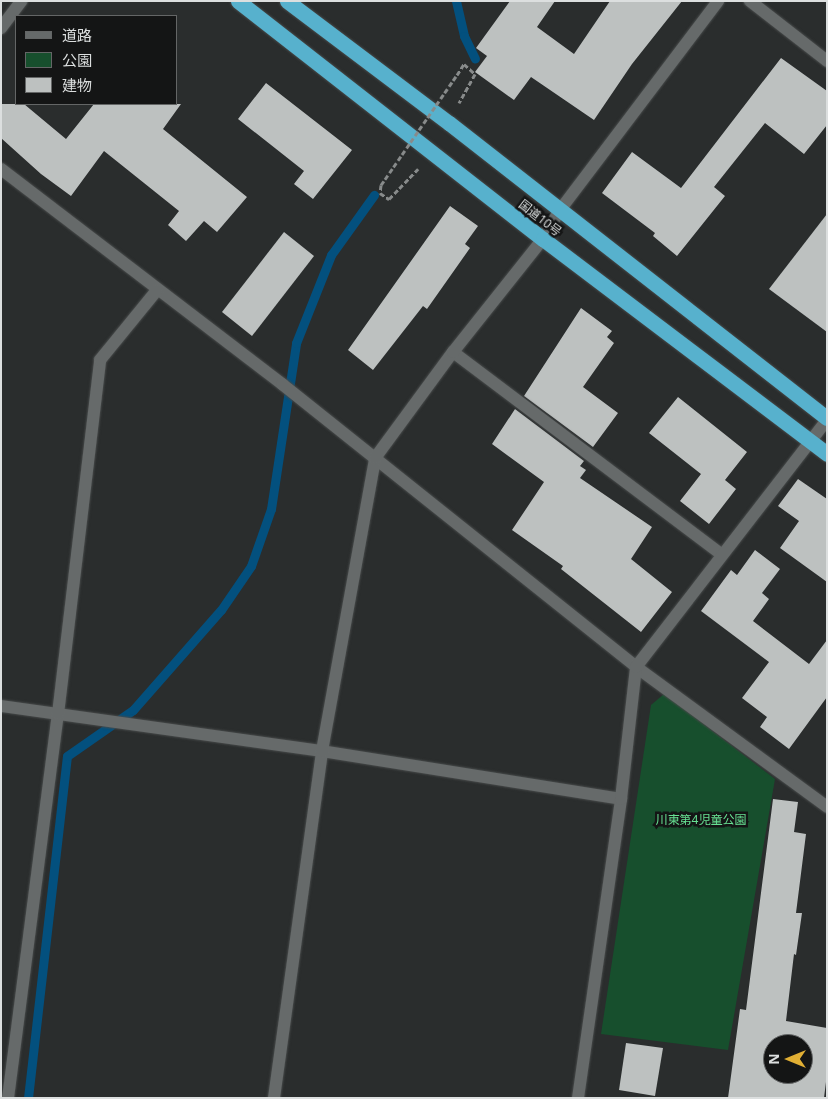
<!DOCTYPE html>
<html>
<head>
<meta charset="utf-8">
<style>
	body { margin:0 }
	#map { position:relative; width:828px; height:1099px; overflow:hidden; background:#2a2d2d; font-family:"Noto Sans","Noto Sans JP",sans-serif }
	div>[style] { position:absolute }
	.green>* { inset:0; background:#174f2d }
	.stream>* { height:9px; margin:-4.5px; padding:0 4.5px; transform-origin:4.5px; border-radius:4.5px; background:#03507e }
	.building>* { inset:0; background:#bdc1c0 }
	.path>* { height:3px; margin-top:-1.5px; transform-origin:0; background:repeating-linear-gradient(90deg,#888b8b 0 5px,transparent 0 7.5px) }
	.roads { filter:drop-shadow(0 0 1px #474a4a) drop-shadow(0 0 1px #474a4a) }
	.street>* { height:12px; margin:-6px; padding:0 6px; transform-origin:6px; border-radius:6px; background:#666a6a }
	.highway>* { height:15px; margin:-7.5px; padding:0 7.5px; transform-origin:7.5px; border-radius:7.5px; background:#57b1cd }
	.path-bridge>* { height:3px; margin-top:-1.5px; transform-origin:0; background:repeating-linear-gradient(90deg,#888b8b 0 5px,transparent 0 7.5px) }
	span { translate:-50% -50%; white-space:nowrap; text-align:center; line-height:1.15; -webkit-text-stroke:5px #141515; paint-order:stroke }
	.street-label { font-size:12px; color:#dcdfdf }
	.park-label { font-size:12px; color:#67e193 }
	.frame { position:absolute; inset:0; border:2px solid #dcdfdf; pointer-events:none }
	.legend { position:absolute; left:15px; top:15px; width:162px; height:90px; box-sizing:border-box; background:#141515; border:1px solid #646666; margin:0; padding:6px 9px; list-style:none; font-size:15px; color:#dcdfdf }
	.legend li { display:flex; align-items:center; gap:10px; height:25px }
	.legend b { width:25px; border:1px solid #646666 }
	.north { position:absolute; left:763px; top:1034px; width:50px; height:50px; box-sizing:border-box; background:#141515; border:1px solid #646666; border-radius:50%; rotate:270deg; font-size:14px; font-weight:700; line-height:20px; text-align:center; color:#dcdfdf }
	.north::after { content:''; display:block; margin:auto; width:18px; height:22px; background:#e1af34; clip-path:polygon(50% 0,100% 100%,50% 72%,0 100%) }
</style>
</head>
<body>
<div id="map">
	<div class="green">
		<div style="clip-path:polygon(664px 694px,775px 779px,728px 1050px,601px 1034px,651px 705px)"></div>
	</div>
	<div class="stream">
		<div style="left:456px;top:1px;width:36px;rotate:77deg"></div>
		<div style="left:464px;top:36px;width:25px;rotate:64deg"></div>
		<div style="left:28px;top:1098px;width:344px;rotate:-83.5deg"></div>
		<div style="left:67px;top:756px;width:80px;rotate:-34.9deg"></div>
		<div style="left:133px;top:710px;width:133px;rotate:-48.7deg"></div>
		<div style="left:221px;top:610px;width:53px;rotate:-55.7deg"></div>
		<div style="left:251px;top:566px;width:60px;rotate:-70.7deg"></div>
		<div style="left:271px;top:509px;width:168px;rotate:-81.4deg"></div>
		<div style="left:296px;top:343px;width:95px;rotate:-68.3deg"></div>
		<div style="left:331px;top:255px;width:74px;rotate:-54.4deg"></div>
	</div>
	<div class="building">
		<div style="clip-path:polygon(510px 1px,555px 1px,537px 27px,574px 54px,610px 1px,682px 1px,632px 64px,594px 120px,531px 77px,514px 100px,475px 72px,487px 56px,476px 48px)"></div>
		<div style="clip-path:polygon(781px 58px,827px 91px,827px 125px,804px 154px,765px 123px,714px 187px,725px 196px,677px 256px,653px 236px,655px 233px,602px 193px,632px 152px,681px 188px)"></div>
		<div style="clip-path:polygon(266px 83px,352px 150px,313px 199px,294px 184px,304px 171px,238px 119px)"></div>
		<div style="clip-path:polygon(1px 104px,24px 104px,66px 139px,94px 104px,181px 104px,163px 129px,247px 197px,217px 232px,204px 221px,186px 241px,168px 225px,179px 211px,104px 151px,71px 196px,41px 174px,1px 138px)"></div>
		<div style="clip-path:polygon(450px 206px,478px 226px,465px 244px,470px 248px,427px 309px,423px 306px,373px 370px,348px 350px)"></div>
		<div style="clip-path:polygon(827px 214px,827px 332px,769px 289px)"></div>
		<div style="clip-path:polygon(284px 232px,314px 256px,252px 336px,222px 312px)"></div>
		<div style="clip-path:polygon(581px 308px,612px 331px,607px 337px,614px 343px,583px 387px,618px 413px,593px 447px,524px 396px)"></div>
		<div style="clip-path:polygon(678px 397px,747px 452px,725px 480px,736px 489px,709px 524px,680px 501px,701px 474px,649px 433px)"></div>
		<div style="clip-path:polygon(515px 409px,584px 461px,580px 466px,586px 470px,580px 478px,652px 527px,631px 559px,672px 592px,641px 632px,561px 569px,563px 566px,512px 530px,544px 482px,492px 444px)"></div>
		<div style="clip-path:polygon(798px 479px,827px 499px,827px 582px,780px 548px,799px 521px,778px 506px)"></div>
		<div style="clip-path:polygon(755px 550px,780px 569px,762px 593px,769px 599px,753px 621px,809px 664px,827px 640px,827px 697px,789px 749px,760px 727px,767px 717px,742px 698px,769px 662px,701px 611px,731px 570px,737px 575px)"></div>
		<div style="clip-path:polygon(evenodd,773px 799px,798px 802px,794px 832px,806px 834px,796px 913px,802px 913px,796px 955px,794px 954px,786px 1021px,827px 1028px,827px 1074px,824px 1098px,728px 1098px,740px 1009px,746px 1010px,773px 799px,773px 1044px,803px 1044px,803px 1074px,773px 1074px,773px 1044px)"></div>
		<div style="clip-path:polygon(626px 1043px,663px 1048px,655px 1096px,619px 1090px)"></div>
	</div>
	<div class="path">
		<div style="left:457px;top:75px;width:13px;rotate:-58deg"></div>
		<div style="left:464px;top:64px;width:15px;rotate:42deg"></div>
		<div style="left:475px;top:74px;width:33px;rotate:119deg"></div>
		<div style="left:381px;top:185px;width:8px;rotate:97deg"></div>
		<div style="left:380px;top:193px;width:11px;rotate:34deg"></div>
		<div style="left:389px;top:199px;width:42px;rotate:-46deg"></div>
	</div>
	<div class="roads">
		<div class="street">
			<div style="left:750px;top:1px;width:98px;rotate:37.9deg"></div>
			<div style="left:1px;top:28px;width:34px;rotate:-53deg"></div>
			<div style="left:1px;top:169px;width:354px;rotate:37.4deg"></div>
			<div style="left:282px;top:384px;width:453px;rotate:38.6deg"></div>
			<div style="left:636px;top:667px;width:237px;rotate:36.2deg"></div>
			<div style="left:453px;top:352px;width:336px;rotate:37deg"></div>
			<div style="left:1px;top:706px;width:324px;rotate:8deg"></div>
			<div style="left:322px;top:751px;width:303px;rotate:9.1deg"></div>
			<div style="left:8px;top:1098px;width:387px;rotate:-82.6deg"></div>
			<div style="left:58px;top:714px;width:356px;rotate:-83.2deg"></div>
			<div style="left:100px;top:360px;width:90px;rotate:-50.8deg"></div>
			<div style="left:274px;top:1098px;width:350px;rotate:-82.1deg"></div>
			<div style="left:322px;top:751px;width:298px;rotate:-79.7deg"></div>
			<div style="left:375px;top:458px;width:132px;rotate:-53.7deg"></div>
			<div style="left:453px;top:352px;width:144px;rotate:-51.5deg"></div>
			<div style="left:543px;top:239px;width:34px;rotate:-60deg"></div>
			<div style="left:560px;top:210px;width:262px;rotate:-52.9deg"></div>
			<div style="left:578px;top:1098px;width:302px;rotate:-81.8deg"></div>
			<div style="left:621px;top:799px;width:133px;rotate:-83.5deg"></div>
			<div style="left:636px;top:667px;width:312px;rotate:-52.3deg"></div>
		</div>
		<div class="highway">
			<div style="left:238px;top:1px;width:387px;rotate:38deg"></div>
			<div style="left:543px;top:239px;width:356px;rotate:37.1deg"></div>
			<div style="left:287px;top:1px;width:203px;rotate:37deg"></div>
			<div style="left:449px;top:123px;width:479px;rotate:38deg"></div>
		</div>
	</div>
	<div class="path-bridge">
		<div style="left:381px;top:185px;width:134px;rotate:-55.4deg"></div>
	</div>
	<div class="street-label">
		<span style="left:540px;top:218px;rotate:38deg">国道10号</span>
	</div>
	<div class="park-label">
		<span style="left:701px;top:820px">川東第4児童公園</span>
	</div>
	<div class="frame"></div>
	<ul class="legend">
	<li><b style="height:6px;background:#666a6a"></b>道路</li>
	<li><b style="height:14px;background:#174f2d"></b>公園</li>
	<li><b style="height:14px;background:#bdc1c0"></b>建物</li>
	</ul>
	<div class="north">N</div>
</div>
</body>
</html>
